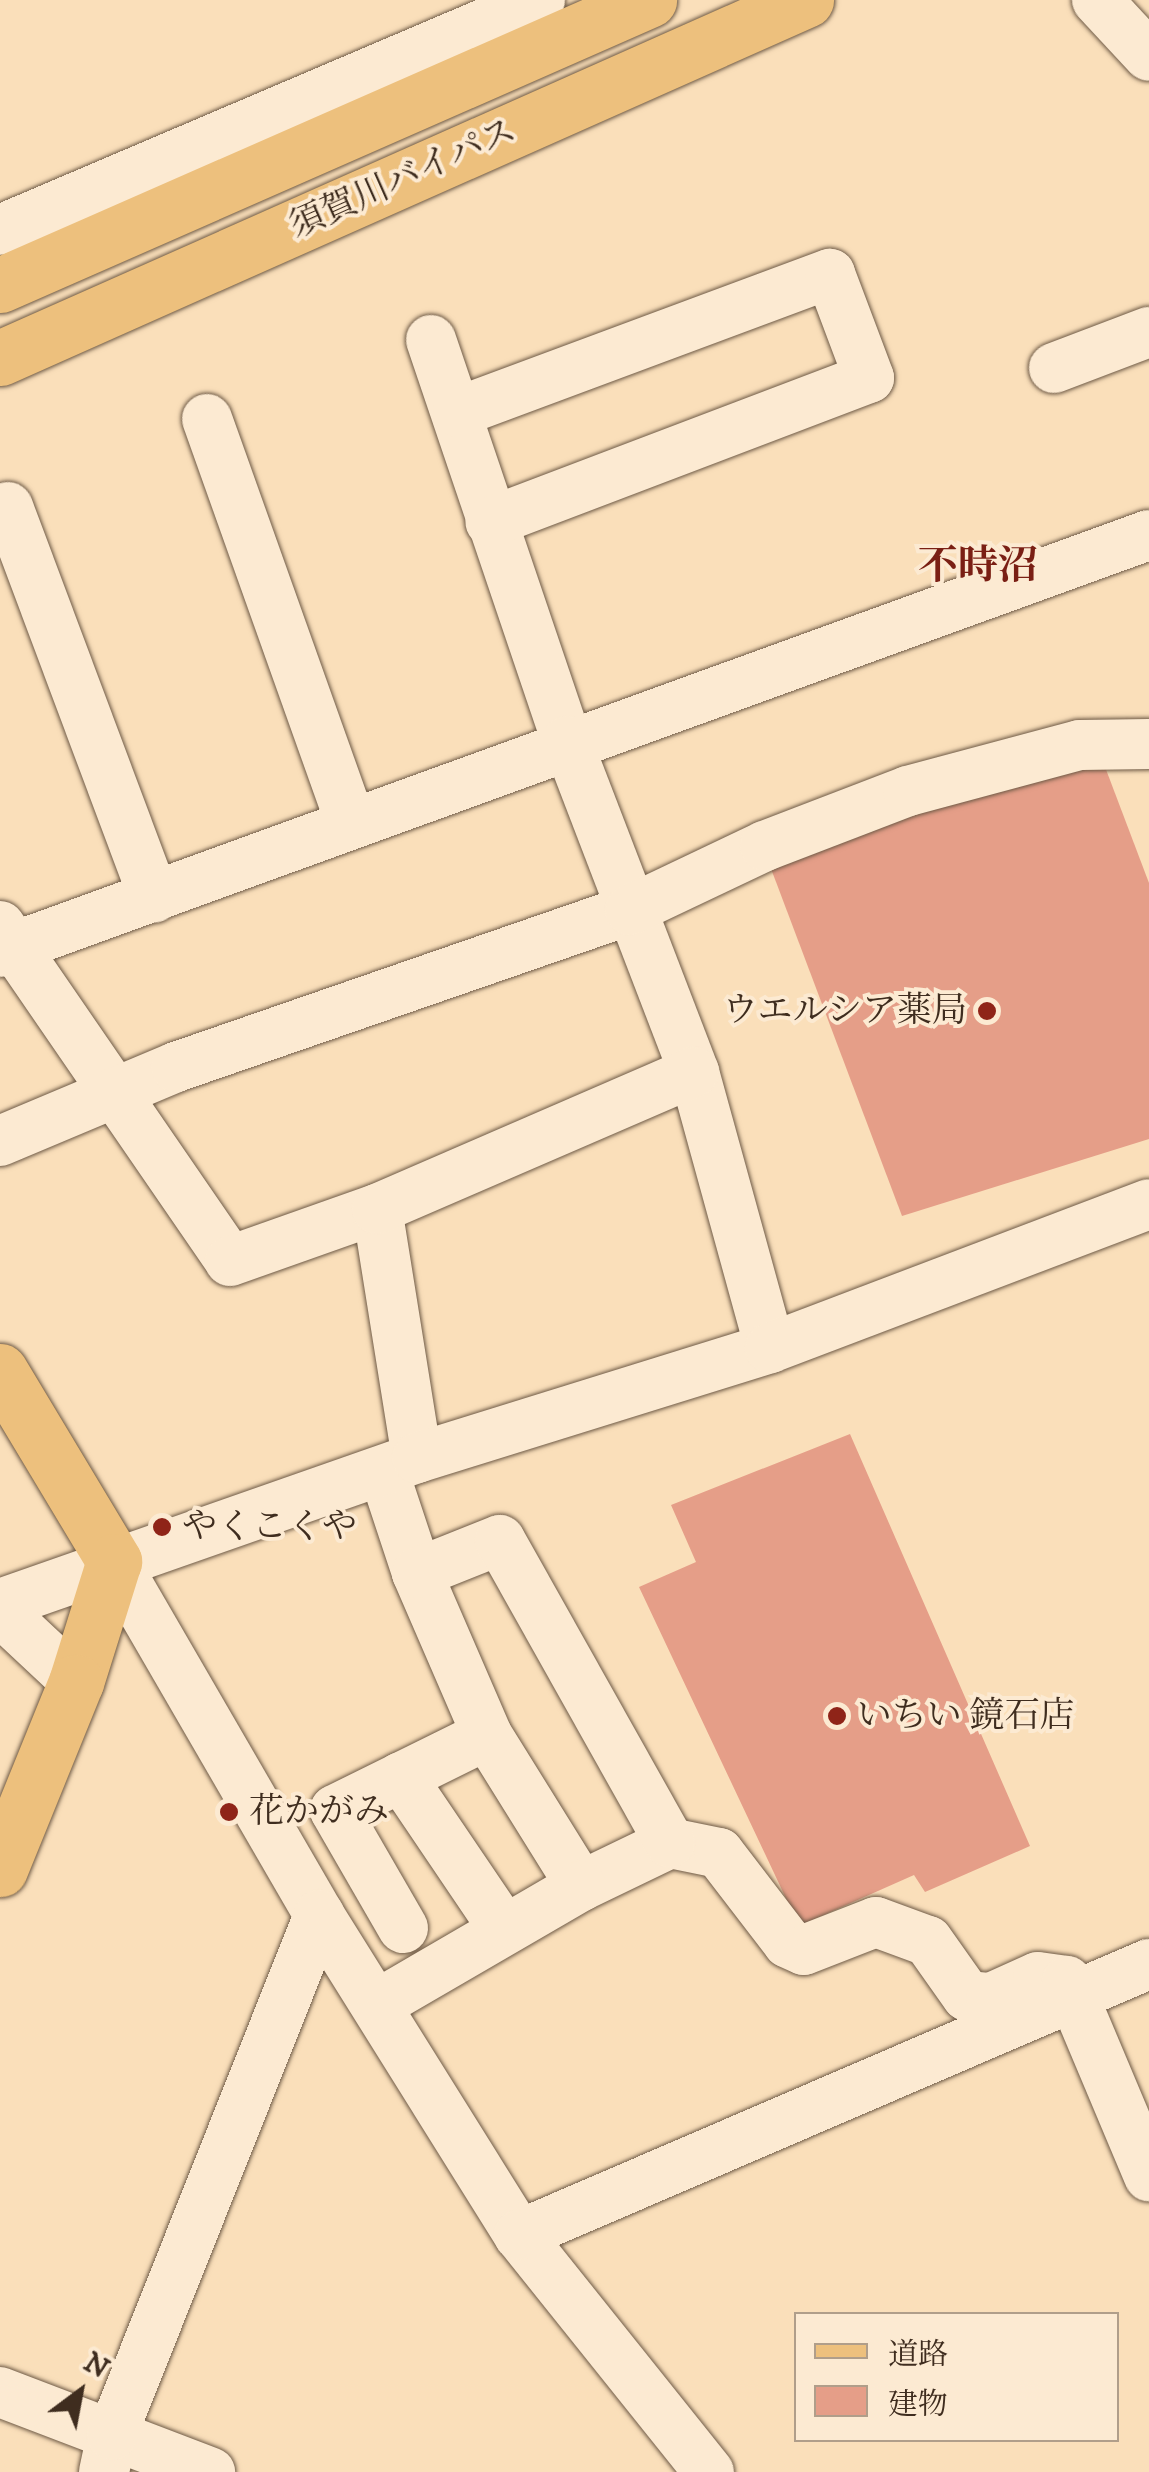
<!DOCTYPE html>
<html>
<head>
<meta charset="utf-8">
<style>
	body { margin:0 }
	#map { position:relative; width:1149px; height:2472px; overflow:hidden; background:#fadfba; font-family:"IM FELL DW Pica","Noto Serif JP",serif }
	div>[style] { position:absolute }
	.building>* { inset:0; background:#e59e88 }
	.roads { filter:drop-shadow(0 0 2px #6e5a46) drop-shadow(0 0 2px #6e5a46) }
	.minor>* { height:50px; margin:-25px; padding:0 25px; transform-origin:25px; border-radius:25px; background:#fcead2 }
	.major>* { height:55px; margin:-27.5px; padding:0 27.5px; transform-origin:27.5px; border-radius:27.5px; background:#edc07d }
	.highway>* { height:55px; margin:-27.5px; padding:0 27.5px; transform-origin:27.5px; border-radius:27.5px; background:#edc07d }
	.dots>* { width:28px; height:28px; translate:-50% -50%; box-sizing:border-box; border:5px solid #fcead2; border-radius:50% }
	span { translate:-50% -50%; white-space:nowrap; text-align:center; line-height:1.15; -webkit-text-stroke:8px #fcead2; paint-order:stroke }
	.street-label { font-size:35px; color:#3f2d1f }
	.poi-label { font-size:35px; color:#3f2d1f }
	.right { translate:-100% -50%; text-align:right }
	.left { translate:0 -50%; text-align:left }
	.quarter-label { font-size:40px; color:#7a1f14; font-weight:700 }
	.legend { position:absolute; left:794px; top:2312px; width:325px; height:130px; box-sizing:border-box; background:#fcead2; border:2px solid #b09e8a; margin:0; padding:12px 18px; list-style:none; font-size:30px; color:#3f2d1f }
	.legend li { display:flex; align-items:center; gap:20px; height:50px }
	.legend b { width:50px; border:2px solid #b09e8a }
	.north { position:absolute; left:30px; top:2342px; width:100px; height:100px; -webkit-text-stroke:8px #fcead2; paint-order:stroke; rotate:32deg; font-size:28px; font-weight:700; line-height:40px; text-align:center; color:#3f2d1f }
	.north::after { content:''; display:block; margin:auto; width:35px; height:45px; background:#3f2d1f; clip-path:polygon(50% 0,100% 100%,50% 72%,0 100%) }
</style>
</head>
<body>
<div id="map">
	<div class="building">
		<div style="clip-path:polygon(1099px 751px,1149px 883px,1149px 1139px,902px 1216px,770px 866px)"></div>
		<div style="clip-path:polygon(850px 1434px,1030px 1846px,925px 1892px,914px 1875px,799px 1926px,639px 1587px,696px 1562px,671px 1505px)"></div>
	</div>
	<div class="roads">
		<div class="minor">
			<div style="left:1097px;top:0;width:76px;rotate:47.1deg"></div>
			<div style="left:0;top:230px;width:587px;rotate:-23.07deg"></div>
			<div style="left:431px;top:340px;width:423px;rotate:71.3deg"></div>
			<div style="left:567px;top:741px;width:355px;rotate:69deg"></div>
			<div style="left:694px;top:1072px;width:286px;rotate:74.6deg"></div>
			<div style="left:1054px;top:368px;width:102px;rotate:-20.8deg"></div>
			<div style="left:458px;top:412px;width:397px;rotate:-20.4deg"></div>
			<div style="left:830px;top:274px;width:111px;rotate:69.4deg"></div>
			<div style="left:869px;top:378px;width:405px;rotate:159.2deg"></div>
			<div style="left:207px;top:419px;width:426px;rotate:70.4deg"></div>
			<div style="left:8px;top:507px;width:417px;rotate:69.5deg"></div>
			<div style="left:0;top:926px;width:406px;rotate:55.5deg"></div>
			<div style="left:230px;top:1261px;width:156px;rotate:-19.5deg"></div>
			<div style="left:0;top:952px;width:1222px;rotate:-19.95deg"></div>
			<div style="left:0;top:1141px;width:191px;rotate:-22.8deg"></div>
			<div style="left:176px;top:1067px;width:480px;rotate:-19.1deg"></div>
			<div style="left:630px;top:910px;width:149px;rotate:-25.4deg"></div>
			<div style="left:765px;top:846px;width:153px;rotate:-21deg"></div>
			<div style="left:908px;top:791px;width:178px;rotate:-15deg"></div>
			<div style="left:1080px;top:745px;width:69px;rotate:-0.8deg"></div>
			<div style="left:417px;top:1458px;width:252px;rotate:-99.1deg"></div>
			<div style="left:377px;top:1209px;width:345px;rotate:-23.4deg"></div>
			<div style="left:384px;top:1473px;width:105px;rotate:71.7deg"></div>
			<div style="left:417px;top:1573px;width:176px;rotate:66.6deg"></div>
			<div style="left:487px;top:1735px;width:178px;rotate:58.1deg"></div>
			<div style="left:581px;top:1886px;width:99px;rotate:-25.8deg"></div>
			<div style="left:670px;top:1843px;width:50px;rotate:11.5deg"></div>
			<div style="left:719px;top:1853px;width:113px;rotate:52.5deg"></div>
			<div style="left:788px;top:1943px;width:17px;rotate:24deg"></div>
			<div style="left:804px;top:1950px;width:77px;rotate:-21.3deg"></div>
			<div style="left:876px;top:1922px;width:55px;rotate:20.1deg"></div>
			<div style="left:928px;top:1941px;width:67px;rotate:54.7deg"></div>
			<div style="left:967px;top:1996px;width:24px;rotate:5deg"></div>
			<div style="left:991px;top:1998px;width:51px;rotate:-24.1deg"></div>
			<div style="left:1038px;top:1977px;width:29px;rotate:8deg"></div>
			<div style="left:1067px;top:1981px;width:212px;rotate:67.2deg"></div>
			<div style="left:114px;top:1561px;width:409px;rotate:59.9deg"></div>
			<div style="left:319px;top:1915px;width:377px;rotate:58deg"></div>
			<div style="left:519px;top:2235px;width:304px;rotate:51.3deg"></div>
			<div style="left:417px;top:1573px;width:89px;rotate:-21.7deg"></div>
			<div style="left:500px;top:1540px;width:347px;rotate:60.7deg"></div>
			<div style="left:0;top:1604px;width:442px;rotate:-19.3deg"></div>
			<div style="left:417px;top:1458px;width:370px;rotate:-17.3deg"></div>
			<div style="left:770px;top:1348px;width:405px;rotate:-20.8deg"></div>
			<div style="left:0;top:1611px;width:104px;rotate:43.1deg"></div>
			<div style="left:401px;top:1777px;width:184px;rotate:55.9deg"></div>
			<div style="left:403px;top:1928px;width:136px;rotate:-120deg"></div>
			<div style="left:335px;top:1810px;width:169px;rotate:-26.3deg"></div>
			<div style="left:378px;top:2004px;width:235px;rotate:-30.2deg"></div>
			<div style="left:519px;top:2235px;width:686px;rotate:-23.28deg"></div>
			<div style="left:0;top:2392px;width:225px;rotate:20.9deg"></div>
			<div style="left:104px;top:2472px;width:38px;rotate:-78deg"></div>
			<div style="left:112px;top:2435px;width:560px;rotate:-68.29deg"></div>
		</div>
		<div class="major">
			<div style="left:0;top:1371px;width:222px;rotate:59deg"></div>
			<div style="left:114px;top:1561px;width:127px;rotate:107.4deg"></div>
			<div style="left:76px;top:1682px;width:202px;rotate:112.1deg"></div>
		</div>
		<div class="highway">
			<div style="left:0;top:285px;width:709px;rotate:-23.71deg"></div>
			<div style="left:0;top:358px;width:882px;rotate:-23.95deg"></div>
		</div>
	</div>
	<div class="dots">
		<div style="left:987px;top:1011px;background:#8f2418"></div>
		<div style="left:162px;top:1527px;background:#8f2418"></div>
		<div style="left:837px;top:1716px;background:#8f2418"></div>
		<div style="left:229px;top:1812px;background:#8f2418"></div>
	</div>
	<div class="street-label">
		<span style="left:403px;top:179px;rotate:-24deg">須賀川バイパス</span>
	</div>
	<div class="poi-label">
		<span class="right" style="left:967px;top:1011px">ウエルシア薬局</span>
		<span class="left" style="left:182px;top:1527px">やくこくや</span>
		<span class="left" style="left:857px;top:1716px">いちい 鏡石店</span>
		<span class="left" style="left:249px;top:1812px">花かがみ</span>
	</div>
	<div class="quarter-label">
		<span style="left:978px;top:567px">不時沼</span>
	</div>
	<ul class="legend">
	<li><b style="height:12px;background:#edc07d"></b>道路</li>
	<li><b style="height:28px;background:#e59e88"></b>建物</li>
	</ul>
	<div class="north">N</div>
</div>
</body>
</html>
